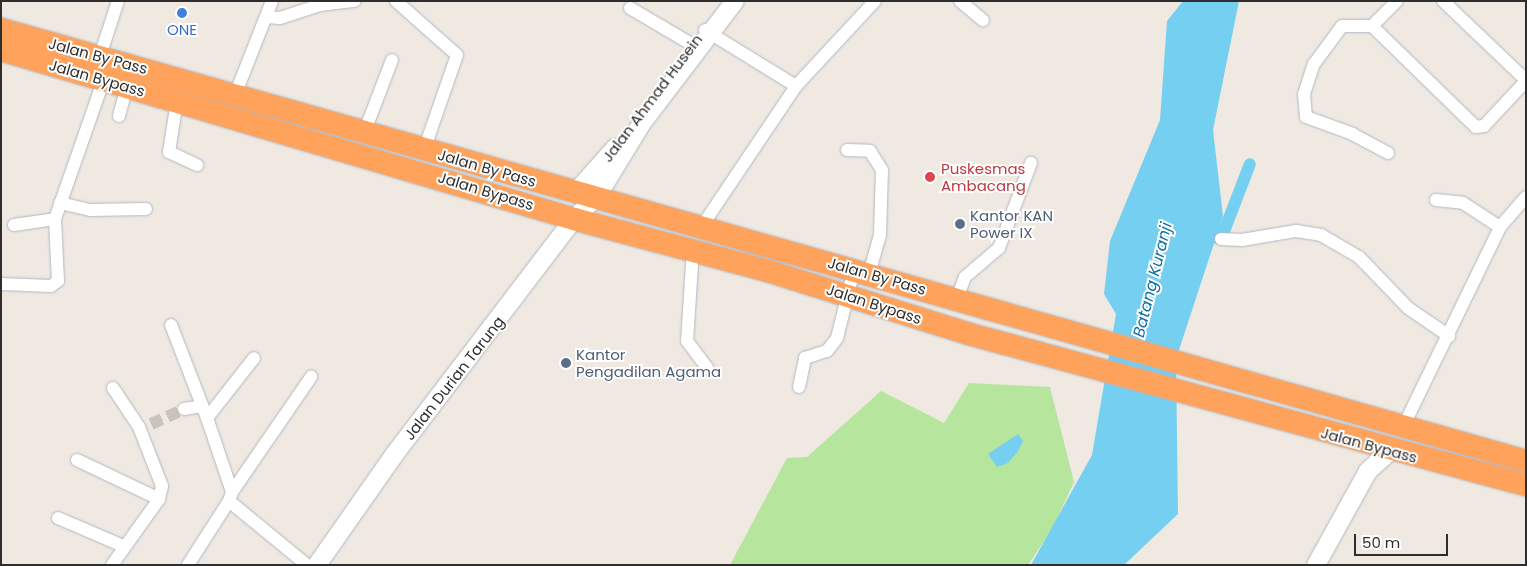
<!DOCTYPE html>
<html>
<head>
<meta charset="utf-8">
<style>
	body { margin:0 }
	#map { position:relative; width:1527px; height:566px; overflow:hidden; background:#efe9e1; font-family:Poppins,sans-serif }
	div>[style] { position:absolute }
	.green>* { inset:0; background:#b6e59e }
	.water>* { inset:0; background:#75cff0 }
	.canal>* { height:12px; margin:-6px; padding:0 6px; transform-origin:6px; border-radius:6px; background:#75cff0 }
	.street-tunnel>* { height:12px; margin-top:-6px; transform-origin:0; background:repeating-linear-gradient(90deg,#c8c4bd 0 12px,transparent 0 18px) }
	.roads { filter:drop-shadow(0 0 1px #b4b7c1) drop-shadow(0 0 1px #b4b7c1) }
	.street>* { height:12px; margin:-6px; padding:0 6px; transform-origin:6px; border-radius:6px; background:#fff }
	.secondary>* { height:18px; margin:-9px; padding:0 9px; transform-origin:9px; border-radius:9px; background:#fff }
	.highway>* { height:22px; margin:-11px; padding:0 11px; transform-origin:11px; border-radius:11px; background:#ffa35c }
	.dots>* { width:14px; height:14px; translate:-50% -50%; box-sizing:border-box; border:2px solid #fff; border-radius:50% }
	span { translate:-50% -50%; white-space:nowrap; text-align:center; line-height:1.15; -webkit-text-stroke:4px #fff; paint-order:stroke }
	.shop-label { font-size:15px; color:#366cbe }
	.street-label { font-size:15px; color:#2e2e2e }
	.health-label { font-size:15px; color:#be3a42 }
	.left { translate:0 -50%; text-align:left }
	.service-label { font-size:15px; color:#4e5e75 }
	.water-label { font-size:16px; color:#0d6fa3; font-style:italic }
	.frame { position:absolute; inset:0; border:2px solid #2e2e2e; pointer-events:none }
	.scale { position:absolute; left:1354px; top:534px; width:94px; height:22px; box-sizing:border-box; border:2px solid #2e2e2e; border-top:0; padding-left:6px; font-size:15px; line-height:18px; white-space:nowrap; color:#2e2e2e; -webkit-text-stroke:4px #fff; paint-order:stroke }
</style>
</head>
<body>
<div id="map">
	<div class="green">
		<div style="clip-path:polygon(969px 383px,1050px 387px,1074px 482px,1051px 531px,1028px 565px,730px 565px,787px 458px,807px 457px,881px 391px,944px 423px)"></div>
	</div>
	<div class="water">
		<div style="clip-path:polygon(1183px 1px,1239px 1px,1213px 130px,1223px 216px,1176px 359px,1178px 514px,1124px 565px,1031px 565px,1092px 455px,1116px 314px,1104px 294px,1110px 241px,1160px 120px,1167px 21px)"></div>
		<div style="clip-path:polygon(1018px 434px,1023px 441px,1018px 451px,1008px 463px,997px 467px,988px 454px)"></div>
	</div>
	<div class="canal">
		<div style="left:1211px;top:236px;width:10px;rotate:17deg"></div>
		<div style="left:1221px;top:239px;width:80px;rotate:-68.9deg"></div>
	</div>
	<div class="street-tunnel">
		<div style="left:151px;top:424px;width:36px;rotate:-24deg"></div>
	</div>
	<div class="roads">
		<div class="street">
			<div style="left:396px;top:1px;width:81px;rotate:41.5deg"></div>
			<div style="left:457px;top:55px;width:101px;rotate:109.2deg"></div>
			<div style="left:960px;top:1px;width:30px;rotate:40deg"></div>
			<div style="left:1443px;top:1px;width:115px;rotate:43.6deg"></div>
			<div style="left:630px;top:8px;width:71px;rotate:30.5deg"></div>
			<div style="left:266px;top:17px;width:14px;rotate:4deg"></div>
			<div style="left:280px;top:18px;width:42px;rotate:-18deg"></div>
			<div style="left:320px;top:5px;width:35px;rotate:-7deg"></div>
			<div style="left:1372px;top:26px;width:35px;rotate:-45deg"></div>
			<div style="left:705px;top:30px;width:107px;rotate:31.6deg"></div>
			<div style="left:100px;top:56px;width:58px;rotate:-71.9deg"></div>
			<div style="left:235px;top:95px;width:101px;rotate:-68.5deg"></div>
			<div style="left:177px;top:101px;width:52px;rotate:98.9deg"></div>
			<div style="left:169px;top:152px;width:31px;rotate:25deg"></div>
			<div style="left:119px;top:116px;width:31px;rotate:-75deg"></div>
			<div style="left:364px;top:133px;width:78px;rotate:-69deg"></div>
			<div style="left:847px;top:150px;width:23px;rotate:2deg"></div>
			<div style="left:870px;top:151px;width:22px;rotate:58deg"></div>
			<div style="left:882px;top:170px;width:65px;rotate:91.8deg"></div>
			<div style="left:880px;top:235px;width:41px;rotate:105.8deg"></div>
			<div style="left:1388px;top:153px;width:40px;rotate:-152deg"></div>
			<div style="left:1353px;top:134px;width:50px;rotate:-160.1deg"></div>
			<div style="left:1306px;top:117px;width:23px;rotate:-95deg"></div>
			<div style="left:1304px;top:94px;width:32px;rotate:-72deg"></div>
			<div style="left:1314px;top:64px;width:47px;rotate:-53.6deg"></div>
			<div style="left:1342px;top:26px;width:30px"></div>
			<div style="left:1372px;top:26px;width:145px;rotate:44.2deg"></div>
			<div style="left:1476px;top:127px;width:8px;rotate:-7deg"></div>
			<div style="left:1484px;top:126px;width:62px;rotate:-47deg"></div>
			<div style="left:1436px;top:200px;width:27px;rotate:6deg"></div>
			<div style="left:1463px;top:203px;width:44px;rotate:33deg"></div>
			<div style="left:60px;top:203px;width:31px;rotate:13deg"></div>
			<div style="left:90px;top:210px;width:56px;rotate:-1deg"></div>
			<div style="left:14px;top:225px;width:41px;rotate:-8.3deg"></div>
			<div style="left:702px;top:226px;width:169px;rotate:-56.1deg"></div>
			<div style="left:796px;top:86px;width:116px;rotate:-47.1deg"></div>
			<div style="left:1221px;top:239px;width:21px;rotate:3deg"></div>
			<div style="left:1242px;top:240px;width:55px;rotate:-9.5deg"></div>
			<div style="left:1296px;top:231px;width:25px;rotate:9deg"></div>
			<div style="left:1321px;top:235px;width:44px;rotate:30.1deg"></div>
			<div style="left:1359px;top:257px;width:71px;rotate:46.1deg"></div>
			<div style="left:1408px;top:308px;width:50px;rotate:34.3deg"></div>
			<div style="left:693px;top:249px;width:92px;rotate:93.7deg"></div>
			<div style="left:687px;top:341px;width:34px;rotate:53deg"></div>
			<div style="left:1px;top:284px;width:50px;rotate:2.3deg"></div>
			<div style="left:51px;top:286px;width:9px;rotate:-36deg"></div>
			<div style="left:58px;top:281px;width:62px;rotate:-92.8deg"></div>
			<div style="left:55px;top:219px;width:148px;rotate:-70.7deg"></div>
			<div style="left:957px;top:298px;width:22px;rotate:-69deg"></div>
			<div style="left:965px;top:277px;width:45px;rotate:-40.5deg"></div>
			<div style="left:999px;top:248px;width:91px;rotate:-69.4deg"></div>
			<div style="left:171px;top:325px;width:100px;rotate:68.8deg"></div>
			<div style="left:207px;top:418px;width:78px;rotate:71.3deg"></div>
			<div style="left:232px;top:492px;width:9px;rotate:108deg"></div>
			<div style="left:229px;top:501px;width:101px;rotate:39.4deg"></div>
			<div style="left:799px;top:387px;width:30px;rotate:-78deg"></div>
			<div style="left:805px;top:358px;width:23px;rotate:-18deg"></div>
			<div style="left:827px;top:351px;width:16px;rotate:-52deg"></div>
			<div style="left:837px;top:338px;width:70px;rotate:-76deg"></div>
			<div style="left:184px;top:409px;width:18px;rotate:-9deg"></div>
			<div style="left:207px;top:418px;width:76px;rotate:-51.9deg"></div>
			<div style="left:1404px;top:425px;width:220px;rotate:-64.1deg"></div>
			<div style="left:1500px;top:227px;width:40px;rotate:-49deg"></div>
			<div style="left:77px;top:460px;width:91px;rotate:25.4deg"></div>
			<div style="left:232px;top:492px;width:140px;rotate:-55.5deg"></div>
			<div style="left:58px;top:518px;width:71px;rotate:23.3deg"></div>
			<div style="left:112px;top:565px;width:81px;rotate:-54.5deg"></div>
			<div style="left:159px;top:499px;width:13px;rotate:-77deg"></div>
			<div style="left:162px;top:486px;width:63px;rotate:-111.3deg"></div>
			<div style="left:139px;top:427px;width:47px;rotate:-123.7deg"></div>
			<div style="left:188px;top:565px;width:76px;rotate:-57.4deg"></div>
		</div>
		<div class="secondary">
			<div style="left:576px;top:192px;width:59px;rotate:-48.4deg"></div>
			<div style="left:317px;top:565px;width:134px;rotate:-55deg"></div>
			<div style="left:394px;top:455px;width:297px;rotate:-52.7deg"></div>
			<div style="left:574px;top:219px;width:34px;rotate:-45deg"></div>
			<div style="left:598px;top:195px;width:84px;rotate:-58.6deg"></div>
			<div style="left:642px;top:123px;width:153px;rotate:-52.7deg"></div>
			<div style="left:1316px;top:565px;width:107px;rotate:-61deg"></div>
			<div style="left:1368px;top:471px;width:30px;rotate:-42deg"></div>
		</div>
		<div class="highway">
			<div style="left:1px;top:29px;width:1585px;rotate:15.82deg"></div>
			<div style="left:1px;top:50px;width:597px;rotate:16.43deg"></div>
			<div style="left:574px;top:219px;width:201px;rotate:15deg"></div>
			<div style="left:768px;top:271px;width:211px;rotate:17.4deg"></div>
			<div style="left:969px;top:334px;width:577px;rotate:15.17deg"></div>
		</div>
	</div>
	<div class="dots">
		<div style="left:182px;top:13px;background:#3f7fe0"></div>
		<div style="left:930px;top:177px;background:#e0444e"></div>
		<div style="left:960px;top:224px;background:#5c6f8a"></div>
		<div style="left:566px;top:363px;background:#5c6f8a"></div>
	</div>
	<div class="shop-label">
		<span style="left:182px;top:30px">ONE</span>
	</div>
	<div class="street-label">
		<span style="left:98px;top:56px;rotate:15deg">Jalan By Pass</span>
		<span style="left:97px;top:78px;rotate:16deg">Jalan Bypass</span>
		<span style="left:652px;top:98px;rotate:-53deg">Jalan Ahmad Husein</span>
		<span style="left:487px;top:168px;rotate:16deg">Jalan By Pass</span>
		<span style="left:486px;top:191px;rotate:17deg">Jalan Bypass</span>
		<span style="left:877px;top:276px;rotate:16deg">Jalan By Pass</span>
		<span style="left:874px;top:304px;rotate:18deg">Jalan Bypass</span>
		<span style="left:454px;top:378px;rotate:-52deg">Jalan Durian Tarung</span>
		<span style="left:1369px;top:445px;rotate:15deg">Jalan Bypass</span>
	</div>
	<div class="health-label">
		<span class="left" style="left:941px;top:177px">Puskesmas<br>Ambacang</span>
	</div>
	<div class="service-label">
		<span class="left" style="left:970px;top:224px">Kantor KAN<br>Power IX</span>
		<span class="left" style="left:576px;top:363px">Kantor<br>Pengadilan Agama</span>
	</div>
	<div class="water-label">
		<span style="left:1153px;top:280px;rotate:-76deg">Batang Kuranji</span>
	</div>
	<div class="frame"></div>
	<div class="scale">50 m</div>
</div>
</body>
</html>
